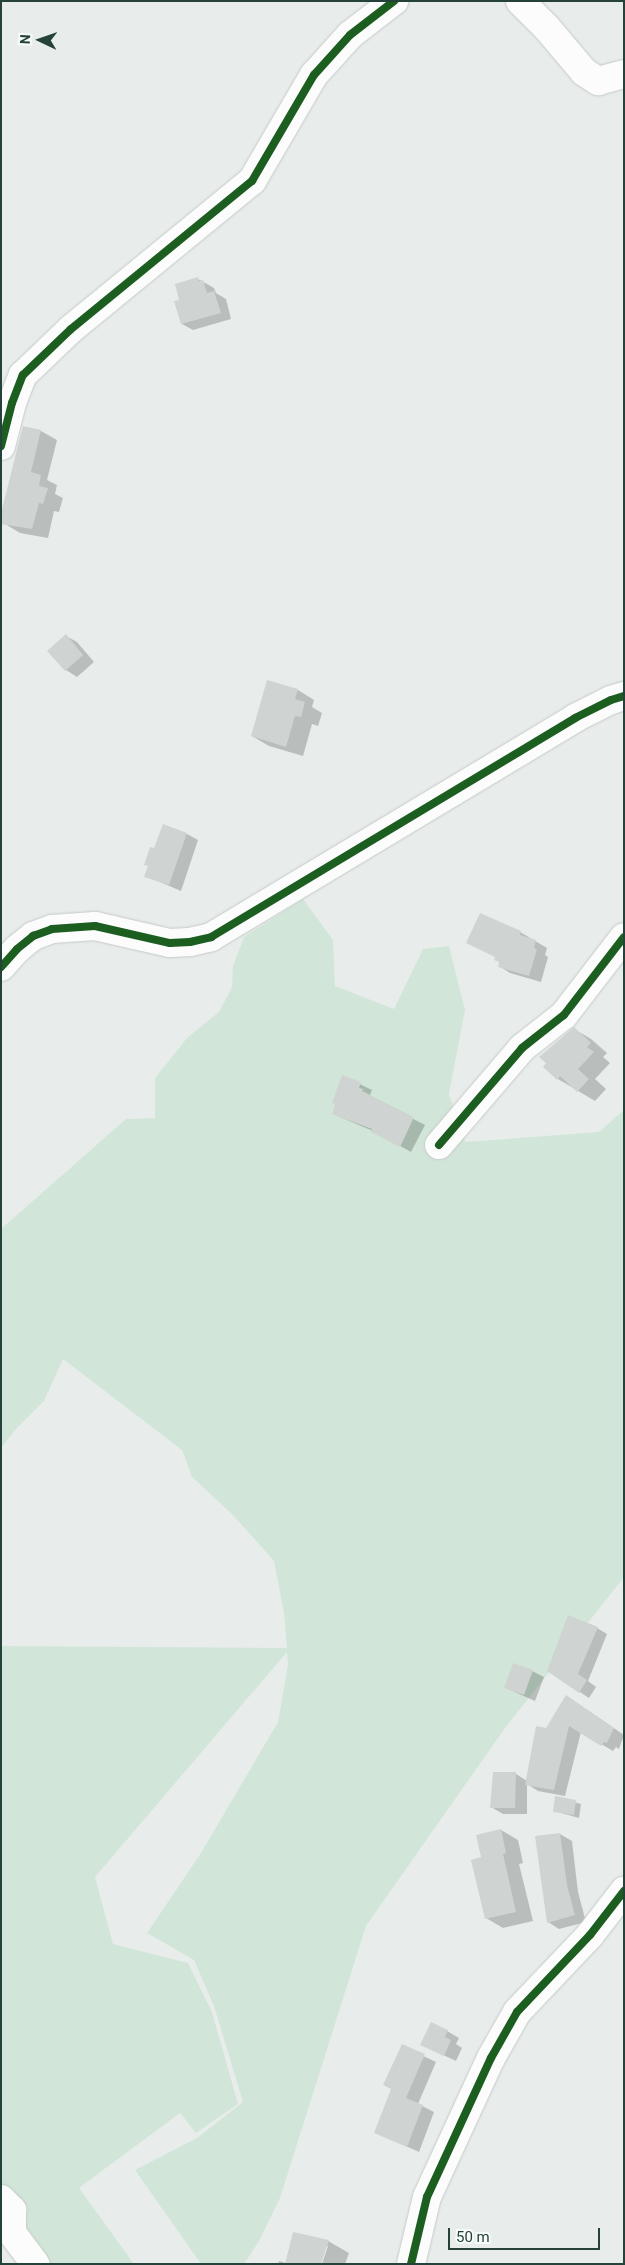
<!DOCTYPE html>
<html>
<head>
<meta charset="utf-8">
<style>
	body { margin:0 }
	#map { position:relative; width:625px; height:2265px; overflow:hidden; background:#e8edeb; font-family:Roboto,sans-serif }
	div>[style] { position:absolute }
	.green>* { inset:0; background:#d1e6d8 }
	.shadow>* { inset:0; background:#0003 }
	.building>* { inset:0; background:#cfd4d2 }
	.roads { filter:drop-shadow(0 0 1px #c5cac8) drop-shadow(0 0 1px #c5cac8) }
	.minor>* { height:28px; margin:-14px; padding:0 14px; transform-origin:14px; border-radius:14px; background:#fcfcfc }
	.cycleway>* { height:8px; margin:-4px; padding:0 4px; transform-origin:4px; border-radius:4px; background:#1b5e20 }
	span { translate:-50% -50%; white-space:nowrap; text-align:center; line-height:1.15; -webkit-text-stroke:4px #f7fbf9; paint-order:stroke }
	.frame { position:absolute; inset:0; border:2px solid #24423a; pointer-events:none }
	.north { position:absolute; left:15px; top:15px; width:50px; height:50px; -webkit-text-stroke:4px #f7fbf9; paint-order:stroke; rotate:273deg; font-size:14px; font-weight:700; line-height:20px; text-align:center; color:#24423a }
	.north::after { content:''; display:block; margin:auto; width:18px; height:22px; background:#24423a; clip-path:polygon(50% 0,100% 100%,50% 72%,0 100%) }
	.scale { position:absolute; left:448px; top:2228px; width:152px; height:22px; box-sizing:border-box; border:2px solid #24423a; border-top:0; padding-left:6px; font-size:15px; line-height:18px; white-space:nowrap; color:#24423a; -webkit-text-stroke:4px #f7fbf9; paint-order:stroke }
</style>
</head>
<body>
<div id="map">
	<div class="green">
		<div style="clip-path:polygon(303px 899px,333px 940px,335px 986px,394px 1009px,423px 949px,449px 946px,465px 1010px,449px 1094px,465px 1142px,599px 1132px,624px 1110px,624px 1577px,505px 1728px,366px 1926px,280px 2198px,259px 2241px,244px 2264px,201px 2264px,135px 2170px,197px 2138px,243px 2102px,214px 2006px,194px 1960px,147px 1933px,201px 1853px,278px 1722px,288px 1665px,287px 1652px,95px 1877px,113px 1944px,188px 1963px,212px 2012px,238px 2104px,196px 2133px,180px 2113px,79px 2188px,134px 2264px,42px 2264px,23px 2239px,21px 2208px,1px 2184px,1px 1646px,287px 1648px,284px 1613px,274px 1561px,232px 1514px,192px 1477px,182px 1450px,63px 1359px,44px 1401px,16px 1429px,1px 1448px,1px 1229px,126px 1119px,155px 1118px,155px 1078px,187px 1038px,219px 1012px,232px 987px,233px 966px,244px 937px)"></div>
	</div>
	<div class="shadow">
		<div style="clip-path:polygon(198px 279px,214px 288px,216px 293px,226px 299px,231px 319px,193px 330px,182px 324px,181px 301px)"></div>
		<div style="clip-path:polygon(24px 427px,41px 431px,57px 440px,47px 480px,57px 485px,55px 494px,63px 498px,59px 512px,54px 511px,48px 538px,20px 533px,5px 524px)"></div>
		<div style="clip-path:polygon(66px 636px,77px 642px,94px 662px,77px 677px,66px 670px)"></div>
		<div style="clip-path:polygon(298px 690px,314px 700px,312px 707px,322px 713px,318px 726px,312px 724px,303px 756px,269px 746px,252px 736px)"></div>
		<div style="clip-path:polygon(187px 834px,198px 840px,181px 891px,146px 876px,155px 850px)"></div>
		<div style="clip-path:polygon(520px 932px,547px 948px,545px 955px,548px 957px,541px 982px,510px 973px,499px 966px)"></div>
		<div style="clip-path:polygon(574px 1029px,591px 1039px,607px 1053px,603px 1057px,610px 1063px,595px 1079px,606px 1089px,595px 1101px,558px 1079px)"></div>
		<div style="clip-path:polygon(343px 1076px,372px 1090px,370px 1095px,373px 1098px,425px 1125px,411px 1152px,373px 1131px,333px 1114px)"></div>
		<div style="clip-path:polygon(597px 1628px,607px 1634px,588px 1681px,596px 1687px,589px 1698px,548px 1671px)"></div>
		<div style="clip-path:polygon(532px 1671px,544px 1677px,535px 1701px,506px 1688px)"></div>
		<div style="clip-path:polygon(577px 1703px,624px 1735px,619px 1749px,616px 1747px,613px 1751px,581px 1732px,565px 1796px,538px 1791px,527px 1784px,527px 1814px,503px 1814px,491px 1807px,516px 1774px,527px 1781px,546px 1729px)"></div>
		<div style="clip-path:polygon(556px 1797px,581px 1804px,579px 1818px,554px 1811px)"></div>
		<div style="clip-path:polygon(501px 1830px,518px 1840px,523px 1863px,519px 1864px,533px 1921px,503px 1928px,486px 1918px,482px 1858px)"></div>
		<div style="clip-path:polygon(560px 1834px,572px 1841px,578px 1892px,586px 1922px,559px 1929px,548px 1922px)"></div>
		<div style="clip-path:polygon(447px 2031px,459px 2038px,456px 2044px,462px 2048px,456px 2061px,422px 2045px)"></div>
		<div style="clip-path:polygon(402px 2046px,436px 2062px,418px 2104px,434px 2112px,419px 2152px,375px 2132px,392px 2089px)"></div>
		<div style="clip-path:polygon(328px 2241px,349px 2253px,345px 2264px,322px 2264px,328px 2246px,326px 2246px,320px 2264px,278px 2264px,279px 2261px,286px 2263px)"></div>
	</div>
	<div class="building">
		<div style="clip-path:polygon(198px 277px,199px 281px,203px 280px,207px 293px,214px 291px,221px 313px,181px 324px,174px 301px,179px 300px,175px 284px)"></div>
		<div style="clip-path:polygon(23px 426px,41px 430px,31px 472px,41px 475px,39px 486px,48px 488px,43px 504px,39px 503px,32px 529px,1px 524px,1px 513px)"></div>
		<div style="clip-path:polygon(66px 634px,83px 655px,65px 671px,47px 651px)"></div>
		<div style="clip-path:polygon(267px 680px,298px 689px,295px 699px,305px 702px,301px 717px,295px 716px,286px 747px,251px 736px)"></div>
		<div style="clip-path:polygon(163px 824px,187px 833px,169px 885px,144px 877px,148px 866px,144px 865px,150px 847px,154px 848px)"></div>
		<div style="clip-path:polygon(480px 913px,521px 931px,520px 935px,536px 940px,534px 948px,537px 949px,529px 976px,498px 967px,499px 962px,494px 960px,495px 957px,466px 943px)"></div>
		<div style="clip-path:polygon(574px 1027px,591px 1043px,587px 1047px,594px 1052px,578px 1069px,589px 1079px,577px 1092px,560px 1076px,557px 1080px,543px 1067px,546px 1063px,539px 1057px)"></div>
		<div style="clip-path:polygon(342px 1075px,361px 1082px,359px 1088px,363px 1089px,362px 1091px,414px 1117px,400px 1147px,371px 1132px,372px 1129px,332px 1114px,336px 1104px,332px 1103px)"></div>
		<div style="clip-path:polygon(568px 1615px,598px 1627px,578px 1674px,587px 1680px,579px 1693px,547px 1671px)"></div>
		<div style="clip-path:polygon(513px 1663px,533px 1670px,524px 1695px,504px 1688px)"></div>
		<div style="clip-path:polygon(566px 1695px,614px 1728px,607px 1743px,604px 1742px,601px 1746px,569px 1726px,554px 1790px,525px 1785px,536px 1726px,546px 1728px)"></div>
		<div style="clip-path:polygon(493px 1772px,516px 1772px,515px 1808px,490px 1808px)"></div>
		<div style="clip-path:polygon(555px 1796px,576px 1800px,574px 1815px,553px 1812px)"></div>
		<div style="clip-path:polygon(501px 1829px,506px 1853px,503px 1854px,516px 1912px,485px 1919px,471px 1860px,481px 1857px,476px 1835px)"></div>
		<div style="clip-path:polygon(560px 1833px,567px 1885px,575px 1915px,547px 1923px,535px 1836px)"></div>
		<div style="clip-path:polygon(431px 2022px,448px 2030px,445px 2037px,451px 2040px,444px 2056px,420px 2045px)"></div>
		<div style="clip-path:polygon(402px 2044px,425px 2054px,406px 2098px,423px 2105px,407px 2147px,374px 2133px,391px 2089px,383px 2085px)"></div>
		<div style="clip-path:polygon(293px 2232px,329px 2240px,321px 2264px,285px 2264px)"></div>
	</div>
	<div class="roads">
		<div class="minor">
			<div style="left:520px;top:1px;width:38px;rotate:45deg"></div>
			<div style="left:547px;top:28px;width:57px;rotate:49.9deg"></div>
			<div style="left:584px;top:72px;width:17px;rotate:33deg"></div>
			<div style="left:598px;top:81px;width:27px;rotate:-15deg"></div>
			<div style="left:1px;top:446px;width:44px;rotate:-75.7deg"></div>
			<div style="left:12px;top:403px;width:30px;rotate:-69deg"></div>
			<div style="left:23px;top:375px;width:66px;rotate:-43.8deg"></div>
			<div style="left:71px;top:329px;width:234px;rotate:-39.3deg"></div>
			<div style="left:252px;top:181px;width:123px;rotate:-59.7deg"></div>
			<div style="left:314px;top:75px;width:54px;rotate:-48deg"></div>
			<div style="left:350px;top:35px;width:56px;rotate:-37.7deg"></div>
			<div style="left:1px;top:967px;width:24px;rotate:-48deg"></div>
			<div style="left:17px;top:949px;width:21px;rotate:-39deg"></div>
			<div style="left:33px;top:936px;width:20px;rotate:-20deg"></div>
			<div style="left:52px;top:929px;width:43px;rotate:-4deg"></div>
			<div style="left:95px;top:926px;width:77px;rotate:12.8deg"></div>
			<div style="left:170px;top:943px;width:20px;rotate:-3deg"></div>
			<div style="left:190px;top:942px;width:22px;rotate:-13deg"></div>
			<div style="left:211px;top:937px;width:425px;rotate:-31deg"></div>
			<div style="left:575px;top:718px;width:40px;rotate:-26.6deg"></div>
			<div style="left:611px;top:700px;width:14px;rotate:-17deg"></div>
			<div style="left:439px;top:1145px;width:128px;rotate:-49.4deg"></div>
			<div style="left:522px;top:1048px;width:53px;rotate:-38.2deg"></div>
			<div style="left:564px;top:1015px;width:98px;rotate:-52.4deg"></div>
			<div style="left:1px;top:2199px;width:16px;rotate:45deg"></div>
			<div style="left:12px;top:2210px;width:23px;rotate:90deg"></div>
			<div style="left:12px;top:2233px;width:39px;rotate:53deg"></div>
			<div style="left:411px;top:2264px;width:69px;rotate:-76.6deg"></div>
			<div style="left:427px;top:2197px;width:153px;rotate:-65.3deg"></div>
			<div style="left:491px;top:2058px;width:53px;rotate:-60.5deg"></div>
			<div style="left:517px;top:2012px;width:106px;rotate:-46.5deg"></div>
			<div style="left:590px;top:1935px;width:56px;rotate:-52.3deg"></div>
		</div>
	</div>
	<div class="cycleway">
		<div style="left:1px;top:446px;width:44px;rotate:-75.7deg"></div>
		<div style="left:12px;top:403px;width:30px;rotate:-69deg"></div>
		<div style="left:23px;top:375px;width:66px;rotate:-43.8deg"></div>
		<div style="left:71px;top:329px;width:234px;rotate:-39.3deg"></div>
		<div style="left:252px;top:181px;width:123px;rotate:-59.7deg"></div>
		<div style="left:314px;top:75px;width:54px;rotate:-48deg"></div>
		<div style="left:350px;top:35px;width:56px;rotate:-37.7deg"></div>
		<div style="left:1px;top:967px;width:24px;rotate:-48deg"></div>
		<div style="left:17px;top:949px;width:21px;rotate:-39deg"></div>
		<div style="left:33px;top:936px;width:20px;rotate:-20deg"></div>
		<div style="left:52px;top:929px;width:43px;rotate:-4deg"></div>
		<div style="left:95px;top:926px;width:77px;rotate:12.8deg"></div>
		<div style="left:170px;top:943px;width:20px;rotate:-3deg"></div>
		<div style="left:190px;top:942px;width:22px;rotate:-13deg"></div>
		<div style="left:211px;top:937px;width:425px;rotate:-31deg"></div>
		<div style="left:575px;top:718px;width:40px;rotate:-26.6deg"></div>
		<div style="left:611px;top:700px;width:14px;rotate:-17deg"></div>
		<div style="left:439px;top:1145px;width:128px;rotate:-49.4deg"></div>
		<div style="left:522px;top:1048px;width:53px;rotate:-38.2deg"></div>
		<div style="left:564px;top:1015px;width:98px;rotate:-52.4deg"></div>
		<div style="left:411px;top:2264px;width:69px;rotate:-76.6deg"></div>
		<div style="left:427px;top:2197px;width:153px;rotate:-65.3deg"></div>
		<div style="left:491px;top:2058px;width:53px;rotate:-60.5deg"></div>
		<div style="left:517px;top:2012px;width:106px;rotate:-46.5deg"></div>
		<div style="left:590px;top:1935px;width:56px;rotate:-52.3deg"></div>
	</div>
	<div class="frame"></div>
	<div class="north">N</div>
	<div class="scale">50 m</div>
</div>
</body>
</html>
